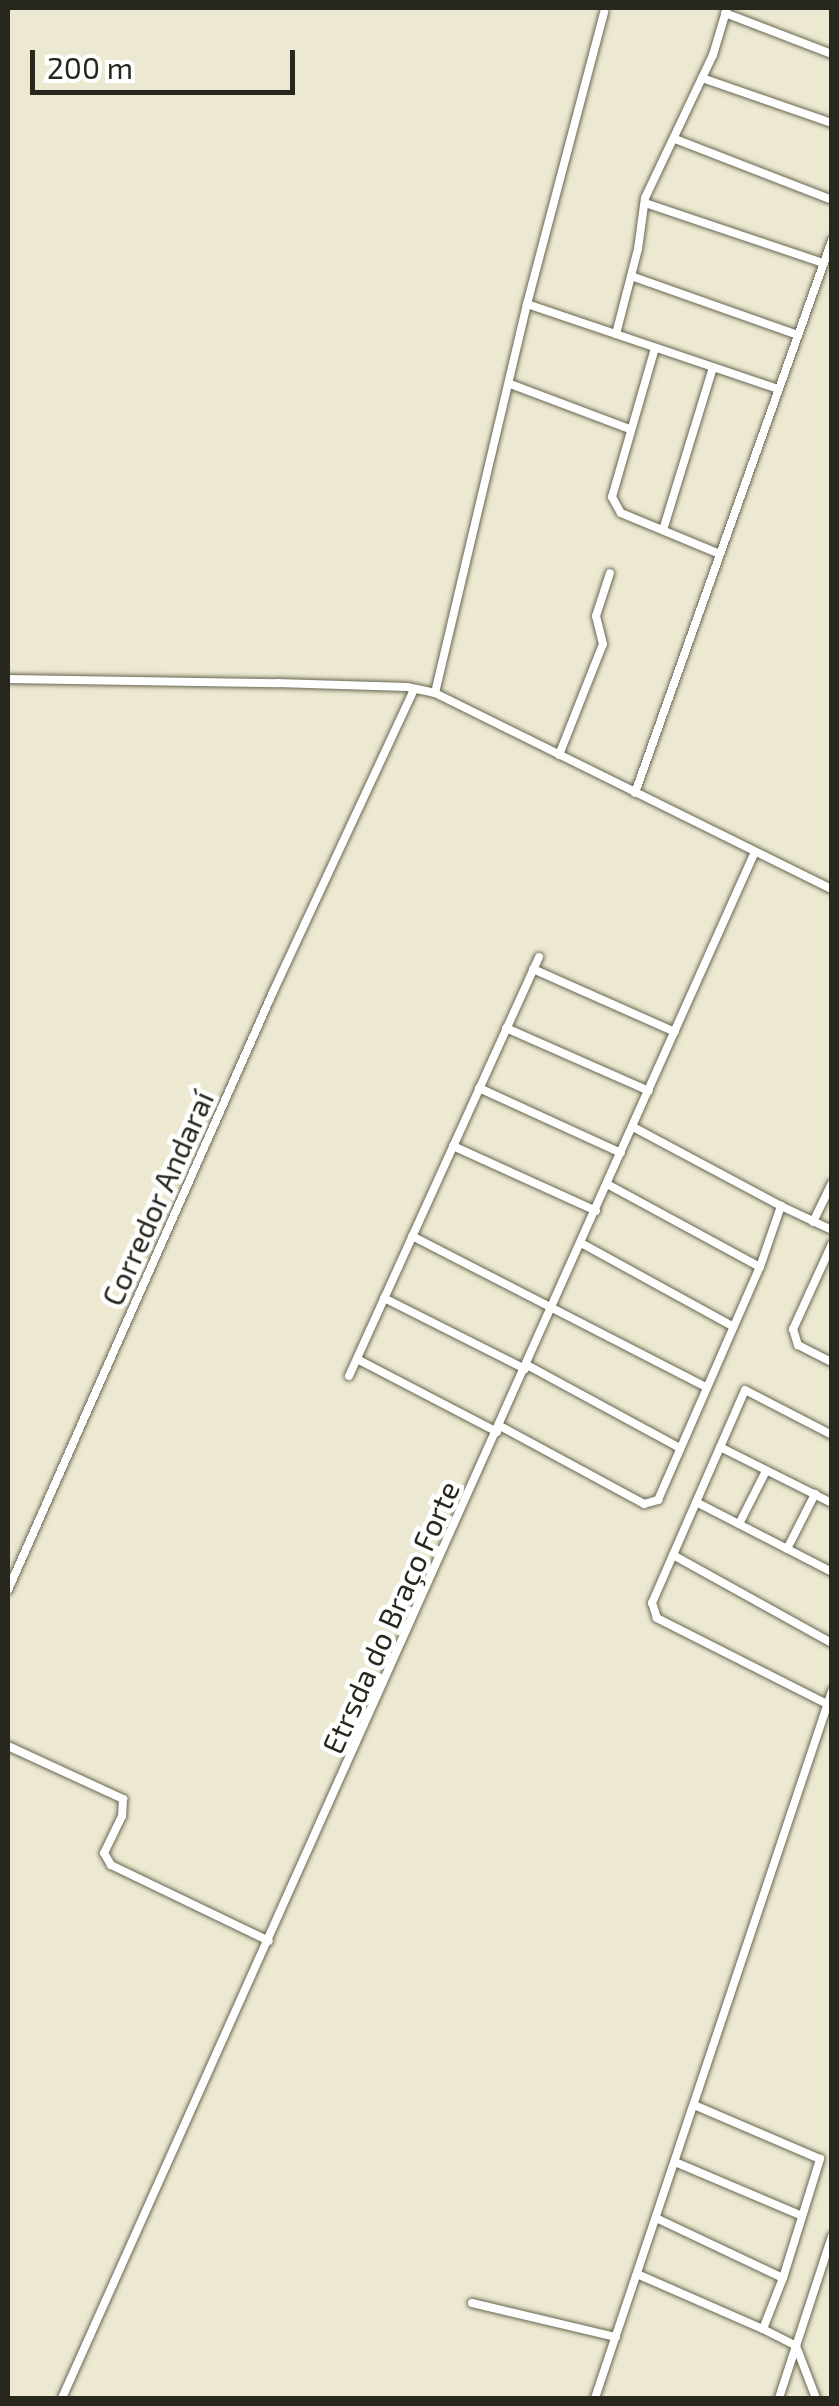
<!DOCTYPE html>
<html>
<head>
<meta charset="utf-8">
<style>
	body { margin:0 }
	#map { position:relative; width:839px; height:2406px; overflow:hidden; background:#ece8d1; font-family:"Exo 2",sans-serif }
	div>[style] { position:absolute }
	.roads { filter:drop-shadow(0 0 2px #696651) drop-shadow(0 0 2px #696651) }
	.minor>* { height:8px; margin:-4px; padding:0 4px; transform-origin:4px; border-radius:4px; background:#fff }
	span { translate:-50% -50%; white-space:nowrap; text-align:center; line-height:1.15; -webkit-text-stroke:9px #fff; paint-order:stroke }
	.street-label { font-size:30px; color:#28271e }
	.frame { position:absolute; inset:0; border:10px solid #28271e; pointer-events:none }
	.scale { position:absolute; left:30px; top:50px; width:265px; height:45px; box-sizing:border-box; border:5px solid #28271e; border-top:0; padding-left:12px; font-size:30px; line-height:35px; white-space:nowrap; color:#28271e; -webkit-text-stroke:8px #fff; paint-order:stroke }
</style>
</head>
<body>
<div id="map">
	<div class="roads">
		<div class="minor">
			<div style="left:725px;top:13px;width:115px;rotate:21deg"></div>
			<div style="left:702px;top:78px;width:138px;rotate:19.1deg"></div>
			<div style="left:675px;top:139px;width:168px;rotate:21.2deg"></div>
			<div style="left:645px;top:203px;width:188px;rotate:18.6deg"></div>
			<div style="left:631px;top:276px;width:177px;rotate:19.5deg"></div>
			<div style="left:527px;top:304px;width:265px;rotate:18.7deg"></div>
			<div style="left:616px;top:334px;width:88px;rotate:-75.5deg"></div>
			<div style="left:638px;top:249px;width:51px;rotate:-82.2deg"></div>
			<div style="left:645px;top:198px;width:158px;rotate:-64.6deg"></div>
			<div style="left:713px;top:55px;width:49px;rotate:-73.4deg"></div>
			<div style="left:655px;top:348px;width:155px;rotate:106.1deg"></div>
			<div style="left:612px;top:497px;width:18px;rotate:61deg"></div>
			<div style="left:621px;top:513px;width:107px;rotate:22.5deg"></div>
			<div style="left:510px;top:384px;width:128px;rotate:20.6deg"></div>
			<div style="left:663px;top:530px;width:170px;rotate:-72.9deg"></div>
			<div style="left:8px;top:679px;width:269px;rotate:0.9deg"></div>
			<div style="left:277px;top:683px;width:130px;rotate:1.8deg"></div>
			<div style="left:407px;top:687px;width:29px;rotate:12deg"></div>
			<div style="left:435px;top:693px;width:443px;rotate:26.3deg"></div>
			<div style="left:435px;top:693px;width:400px;rotate:-76.7deg"></div>
			<div style="left:527px;top:304px;width:302px;rotate:-75.2deg"></div>
			<div style="left:559px;top:755px;width:119px;rotate:-68.4deg"></div>
			<div style="left:603px;top:644px;width:29px;rotate:-104deg"></div>
			<div style="left:596px;top:616px;width:45px;rotate:-72deg"></div>
			<div style="left:635px;top:793px;width:587px;rotate:-70.39deg"></div>
			<div style="left:533px;top:969px;width:155px;rotate:23.9deg"></div>
			<div style="left:506px;top:1028px;width:156px;rotate:23.8deg"></div>
			<div style="left:479px;top:1088px;width:156px;rotate:24.6deg"></div>
			<div style="left:453px;top:1146px;width:157px;rotate:24.4deg"></div>
			<div style="left:607px;top:1184px;width:174px;rotate:28.5deg"></div>
			<div style="left:781px;top:1206px;width:56px;rotate:25.2deg"></div>
			<div style="left:813px;top:1222px;width:43px;rotate:-64deg"></div>
			<div style="left:412px;top:1236px;width:331px;rotate:27.2deg"></div>
			<div style="left:581px;top:1243px;width:172px;rotate:28.8deg"></div>
			<div style="left:832px;top:1244px;width:94px;rotate:114.6deg"></div>
			<div style="left:793px;top:1329px;width:17px;rotate:73deg"></div>
			<div style="left:798px;top:1345px;width:38px;rotate:27deg"></div>
			<div style="left:384px;top:1298px;width:158px;rotate:26.7deg"></div>
			<div style="left:357px;top:1359px;width:158px;rotate:27.5deg"></div>
			<div style="left:527px;top:1365px;width:174px;rotate:28.5deg"></div>
			<div style="left:349px;top:1376px;width:460px;rotate:-65.6deg"></div>
			<div style="left:500px;top:1426px;width:164px;rotate:28.4deg"></div>
			<div style="left:644px;top:1504px;width:15px;rotate:-16deg"></div>
			<div style="left:658px;top:1500px;width:254px;rotate:-66.4deg"></div>
			<div style="left:760px;top:1267px;width:65px;rotate:-71deg"></div>
			<div style="left:781px;top:1206px;width:168px;rotate:-151.9deg"></div>
			<div style="left:720px;top:1447px;width:125px;rotate:26.6deg"></div>
			<div style="left:696px;top:1502px;width:153px;rotate:27.2deg"></div>
			<div style="left:739px;top:1524px;width:59px;rotate:-63deg"></div>
			<div style="left:787px;top:1549px;width:62px;rotate:-63deg"></div>
			<div style="left:673px;top:1555px;width:182px;rotate:29deg"></div>
			<div style="left:8px;top:1590px;width:654px;rotate:-66.1deg"></div>
			<div style="left:273px;top:992px;width:334px;rotate:-65deg"></div>
			<div style="left:827px;top:1704px;width:191px;rotate:-153.2deg"></div>
			<div style="left:657px;top:1618px;width:16px;rotate:-108deg"></div>
			<div style="left:652px;top:1603px;width:232px;rotate:-66.4deg"></div>
			<div style="left:745px;top:1390px;width:98px;rotate:27.3deg"></div>
			<div style="left:8px;top:1746px;width:127px;rotate:24.7deg"></div>
			<div style="left:123px;top:1799px;width:17px;rotate:93deg"></div>
			<div style="left:122px;top:1816px;width:41px;rotate:115.9deg"></div>
			<div style="left:104px;top:1853px;width:14px;rotate:60deg"></div>
			<div style="left:111px;top:1865px;width:175px;rotate:25.7deg"></div>
			<div style="left:675px;top:2162px;width:138px;rotate:23deg"></div>
			<div style="left:656px;top:2218px;width:140px;rotate:25.3deg"></div>
			<div style="left:637px;top:2274px;width:137px;rotate:23.6deg"></div>
			<div style="left:763px;top:2329px;width:55px;rotate:-68.6deg"></div>
			<div style="left:783px;top:2278px;width:125px;rotate:-72.7deg"></div>
			<div style="left:820px;top:2159px;width:137px;rotate:-156.8deg"></div>
			<div style="left:472px;top:2303px;width:148px;rotate:13.3deg"></div>
			<div style="left:763px;top:2329px;width:37px;rotate:27deg"></div>
			<div style="left:796px;top:2346px;width:56px;rotate:69deg"></div>
			<div style="left:62px;top:2398px;width:1694px;rotate:-65.86deg"></div>
			<div style="left:595px;top:2398px;width:746px;rotate:-71.47deg"></div>
			<div style="left:779px;top:2398px;width:170px;rotate:-71.9deg"></div>
		</div>
	</div>
	<div class="street-label">
		<span style="left:157px;top:1198px;rotate:-66deg">Corredor Andaraí</span>
		<span style="left:390px;top:1617px;rotate:-66deg">Etrsda do Braço Forte</span>
	</div>
	<div class="frame"></div>
	<div class="scale">200 m</div>
</div>
</body>
</html>
